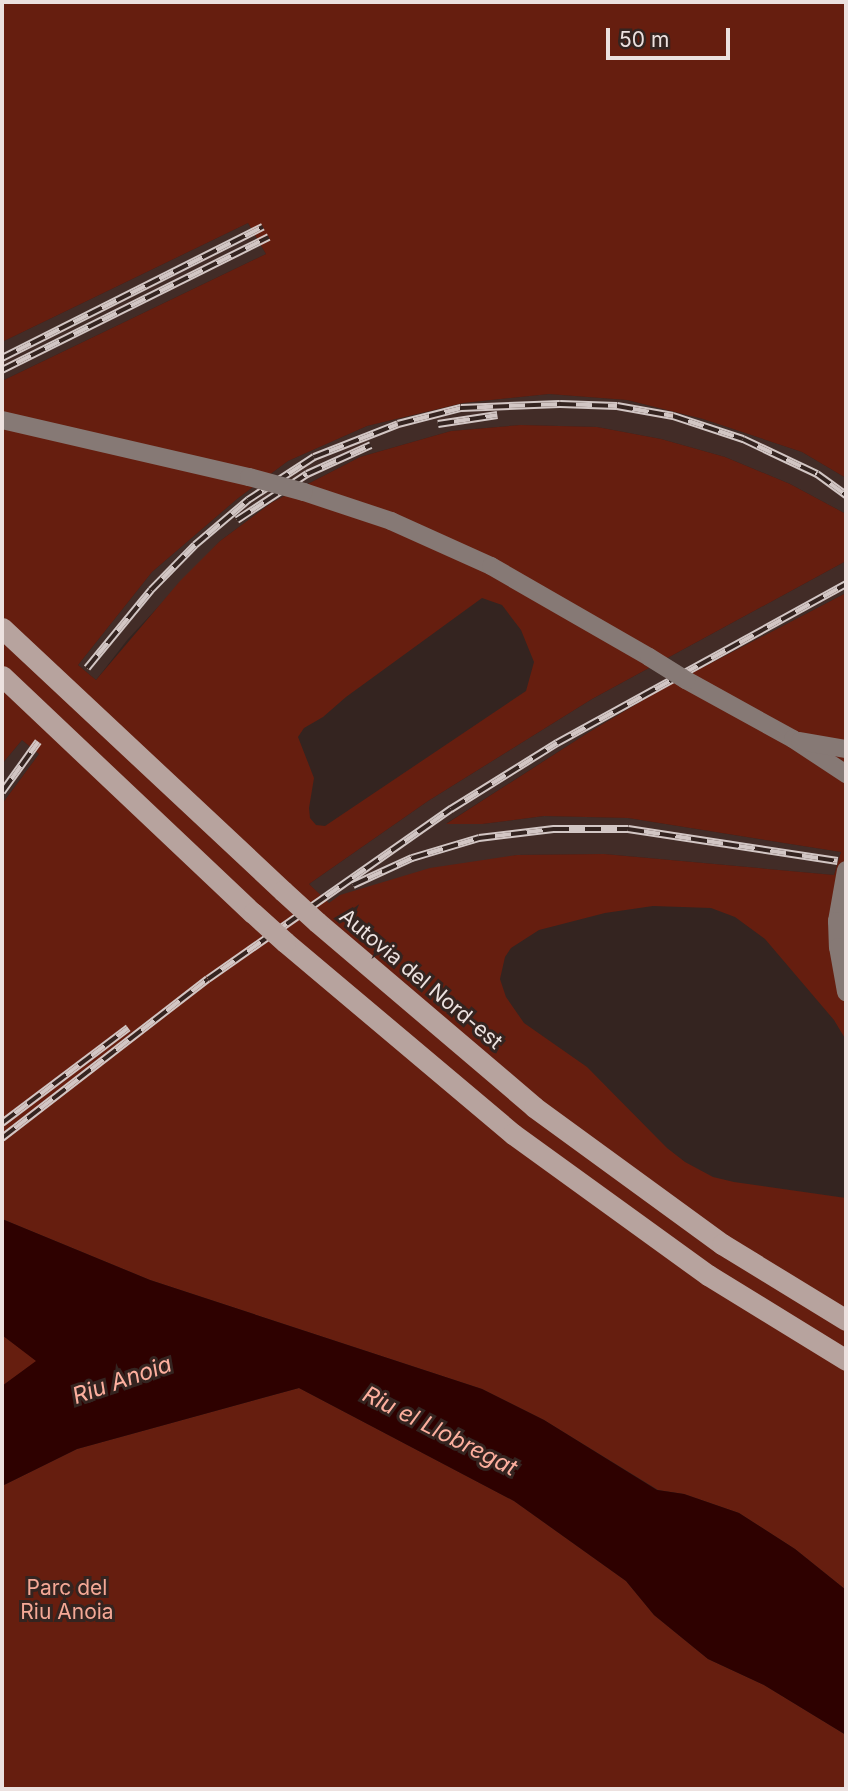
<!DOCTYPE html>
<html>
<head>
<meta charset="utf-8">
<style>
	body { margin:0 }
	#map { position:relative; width:848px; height:1791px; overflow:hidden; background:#342420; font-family:Inter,sans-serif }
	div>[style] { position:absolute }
	.built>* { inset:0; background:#422c27 }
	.green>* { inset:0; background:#661e0f }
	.water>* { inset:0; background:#2e0100 }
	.secondary>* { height:18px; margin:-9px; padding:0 9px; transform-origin:9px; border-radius:9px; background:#867975 }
	.motorway>* { height:21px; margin:-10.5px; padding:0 10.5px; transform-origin:10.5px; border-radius:10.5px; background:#b7a39e }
	.rail>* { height:8px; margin-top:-4px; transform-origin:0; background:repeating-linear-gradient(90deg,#342420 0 16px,#d2c6c4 0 32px); box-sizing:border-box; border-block:2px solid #d2c6c4 }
	.secondary-bridge>* { height:18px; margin:-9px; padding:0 9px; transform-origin:9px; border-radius:9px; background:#867975 }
	.motorway-bridge>* { height:21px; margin:-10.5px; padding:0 10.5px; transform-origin:10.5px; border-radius:10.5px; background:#b7a39e }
	span { translate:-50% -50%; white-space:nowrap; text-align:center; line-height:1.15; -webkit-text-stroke:6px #342420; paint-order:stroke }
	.street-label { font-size:21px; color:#ece1df }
	.park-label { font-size:21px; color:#f4a896 }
	.water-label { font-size:23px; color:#fdaf9e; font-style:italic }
	.frame { position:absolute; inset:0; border:4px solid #ece1df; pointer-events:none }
	.scale { position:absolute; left:606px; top:28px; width:124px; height:32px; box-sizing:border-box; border:4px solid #ece1df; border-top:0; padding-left:9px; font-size:21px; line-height:24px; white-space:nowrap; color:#ece1df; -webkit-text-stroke:5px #342420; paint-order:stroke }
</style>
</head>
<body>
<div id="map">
	<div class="built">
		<div style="clip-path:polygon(248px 223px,266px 254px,2px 381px,2px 342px)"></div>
		<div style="clip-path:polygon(549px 394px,627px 400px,703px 419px,802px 452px,846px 478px,846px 514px,790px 484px,725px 457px,661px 439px,597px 427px,521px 425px,451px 431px,360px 457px,271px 503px,220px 541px,128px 639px,96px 680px,78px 665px,152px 572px,237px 499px,288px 461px,367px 426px,463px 403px)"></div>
		<div style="clip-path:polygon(846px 561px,846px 593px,667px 686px,586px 734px,447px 823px,482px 824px,544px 816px,628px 818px,841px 852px,834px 875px,604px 854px,517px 855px,328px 903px,309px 884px,428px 801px,592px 699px)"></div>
		<div style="clip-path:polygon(22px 740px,39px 754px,2px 804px,2px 764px)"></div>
	</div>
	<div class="green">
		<div style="clip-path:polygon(evenodd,2px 2px,846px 2px,846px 478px,802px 452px,703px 419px,627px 400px,549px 394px,463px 403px,367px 426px,288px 461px,237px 499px,152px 572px,78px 665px,96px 680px,180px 581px,220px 541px,271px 503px,360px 457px,451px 431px,521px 425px,597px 427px,661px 439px,725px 457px,790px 484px,846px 514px,846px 561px,592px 699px,428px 801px,309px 884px,329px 903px,340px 895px,430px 868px,517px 855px,604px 854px,834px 875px,841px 852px,628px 818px,544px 816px,482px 824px,446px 824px,586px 734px,667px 686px,846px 593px,846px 1040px,834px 1020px,765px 939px,735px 917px,711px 908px,653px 906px,605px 913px,539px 930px,511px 948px,505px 957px,500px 979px,506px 997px,524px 1023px,587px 1067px,667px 1148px,685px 1162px,713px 1177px,734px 1182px,846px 1198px,846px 1590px,795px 1549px,739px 1513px,684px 1494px,658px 1490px,544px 1420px,482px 1389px,150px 1280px,2px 1219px,2px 804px,39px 754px,22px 740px,2px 764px,2px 381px,266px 254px,248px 223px,2px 342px,2px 2px,482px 598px,502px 605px,521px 630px,534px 662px,526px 691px,325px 826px,316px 825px,310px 818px,309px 808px,314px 778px,298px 737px,304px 728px,323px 717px,346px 697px,482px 598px)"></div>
		<div style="clip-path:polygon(2px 1335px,37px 1361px,2px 1386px)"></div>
		<div style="clip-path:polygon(299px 1388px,514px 1501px,626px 1581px,654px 1615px,708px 1659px,764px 1685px,846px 1735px,846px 1789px,2px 1789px,2px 1486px,77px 1449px)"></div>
	</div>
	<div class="water">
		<div style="clip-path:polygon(2px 1219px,150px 1280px,482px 1389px,544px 1420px,657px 1490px,684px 1494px,739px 1513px,795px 1549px,846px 1590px,846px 1735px,764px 1685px,708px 1659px,654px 1615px,626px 1581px,514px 1501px,299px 1388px,77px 1449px,2px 1486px,2px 1386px,36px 1361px,2px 1335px)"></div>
	</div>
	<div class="secondary">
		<div style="left:2px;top:420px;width:253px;rotate:13deg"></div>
		<div style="left:304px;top:492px;width:92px;rotate:18.4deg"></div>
		<div style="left:391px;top:521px;width:110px;rotate:24.2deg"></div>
		<div style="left:491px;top:566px;width:182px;rotate:29.9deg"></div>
		<div style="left:686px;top:680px;width:122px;rotate:28.9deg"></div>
		<div style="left:793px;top:739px;width:64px;rotate:33.4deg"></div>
		<div style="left:800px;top:741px;width:47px;rotate:9.9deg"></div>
		<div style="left:846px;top:870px;width:52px;rotate:100deg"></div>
		<div style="left:837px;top:921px;width:26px;rotate:88deg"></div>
		<div style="left:838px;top:947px;width:46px;rotate:79.9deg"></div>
	</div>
	<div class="motorway">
		<div style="left:2px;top:628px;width:385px;rotate:43.1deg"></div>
		<div style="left:2px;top:676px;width:345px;rotate:43.4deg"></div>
		<div style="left:317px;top:922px;width:285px;rotate:40.4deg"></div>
		<div style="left:534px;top:1107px;width:233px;rotate:36.1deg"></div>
		<div style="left:722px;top:1244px;width:145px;rotate:31.5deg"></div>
		<div style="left:285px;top:942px;width:298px;rotate:40.1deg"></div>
		<div style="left:513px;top:1134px;width:241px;rotate:35.9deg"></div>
		<div style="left:708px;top:1275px;width:162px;rotate:31.6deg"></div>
	</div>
	<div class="rail">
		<div style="left:2px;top:358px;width:292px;rotate:-26.7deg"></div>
		<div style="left:2px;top:370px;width:298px;rotate:-26.5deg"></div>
		<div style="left:438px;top:424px;width:60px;rotate:-8.7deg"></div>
		<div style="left:237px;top:520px;width:84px;rotate:-33.3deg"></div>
		<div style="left:307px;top:474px;width:70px;rotate:-24.4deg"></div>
		<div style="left:87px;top:668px;width:101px;rotate:-50.6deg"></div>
		<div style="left:151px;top:590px;width:63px;rotate:-45.6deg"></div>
		<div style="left:195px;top:545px;width:70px;rotate:-40.3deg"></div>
		<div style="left:248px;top:500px;width:79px;rotate:-33.1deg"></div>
		<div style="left:314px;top:457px;width:90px;rotate:-21.4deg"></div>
		<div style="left:398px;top:424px;width:65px;rotate:-14.3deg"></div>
		<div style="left:461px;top:408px;width:99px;rotate:-2.3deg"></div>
		<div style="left:560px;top:404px;width:57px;rotate:2deg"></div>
		<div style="left:617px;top:406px;width:57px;rotate:10.1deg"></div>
		<div style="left:673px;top:416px;width:74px;rotate:18.2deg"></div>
		<div style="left:743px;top:439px;width:82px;rotate:25.3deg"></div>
		<div style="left:817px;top:474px;width:36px;rotate:36deg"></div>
		<div style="left:2px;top:792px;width:62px;rotate:-54.2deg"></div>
		<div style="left:353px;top:885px;width:65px;rotate:-24.6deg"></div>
		<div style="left:412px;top:858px;width:70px;rotate:-16.6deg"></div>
		<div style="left:479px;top:838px;width:75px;rotate:-6.9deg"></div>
		<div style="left:553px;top:829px;width:75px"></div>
		<div style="left:628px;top:829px;width:212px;rotate:8.7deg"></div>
		<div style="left:2px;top:1123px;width:158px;rotate:-37deg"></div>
		<div style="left:2px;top:1138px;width:260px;rotate:-37.7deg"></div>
		<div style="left:208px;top:979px;width:297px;rotate:-35deg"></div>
		<div style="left:451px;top:809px;width:125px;rotate:-31.9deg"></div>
		<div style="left:557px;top:743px;width:330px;rotate:-28.8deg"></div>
	</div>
	<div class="secondary-bridge">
		<div style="left:249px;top:477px;width:57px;rotate:15.3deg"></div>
		<div style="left:649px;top:657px;width:44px;rotate:31.9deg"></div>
	</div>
	<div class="motorway-bridge">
		<div style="left:283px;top:891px;width:46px;rotate:42.4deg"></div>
		<div style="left:253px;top:913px;width:43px;rotate:42.2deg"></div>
	</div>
	<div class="street-label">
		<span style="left:421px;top:979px;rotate:40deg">Autovia del Nord-est</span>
	</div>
	<div class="park-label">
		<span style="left:67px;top:1600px">Parc del<br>Riu Anoia</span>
	</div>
	<div class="water-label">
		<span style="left:122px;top:1380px;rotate:-19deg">Riu Anoia</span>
		<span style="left:440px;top:1431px;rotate:27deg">Riu el Llobregat</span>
	</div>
	<div class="frame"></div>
	<div class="scale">50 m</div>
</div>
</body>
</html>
